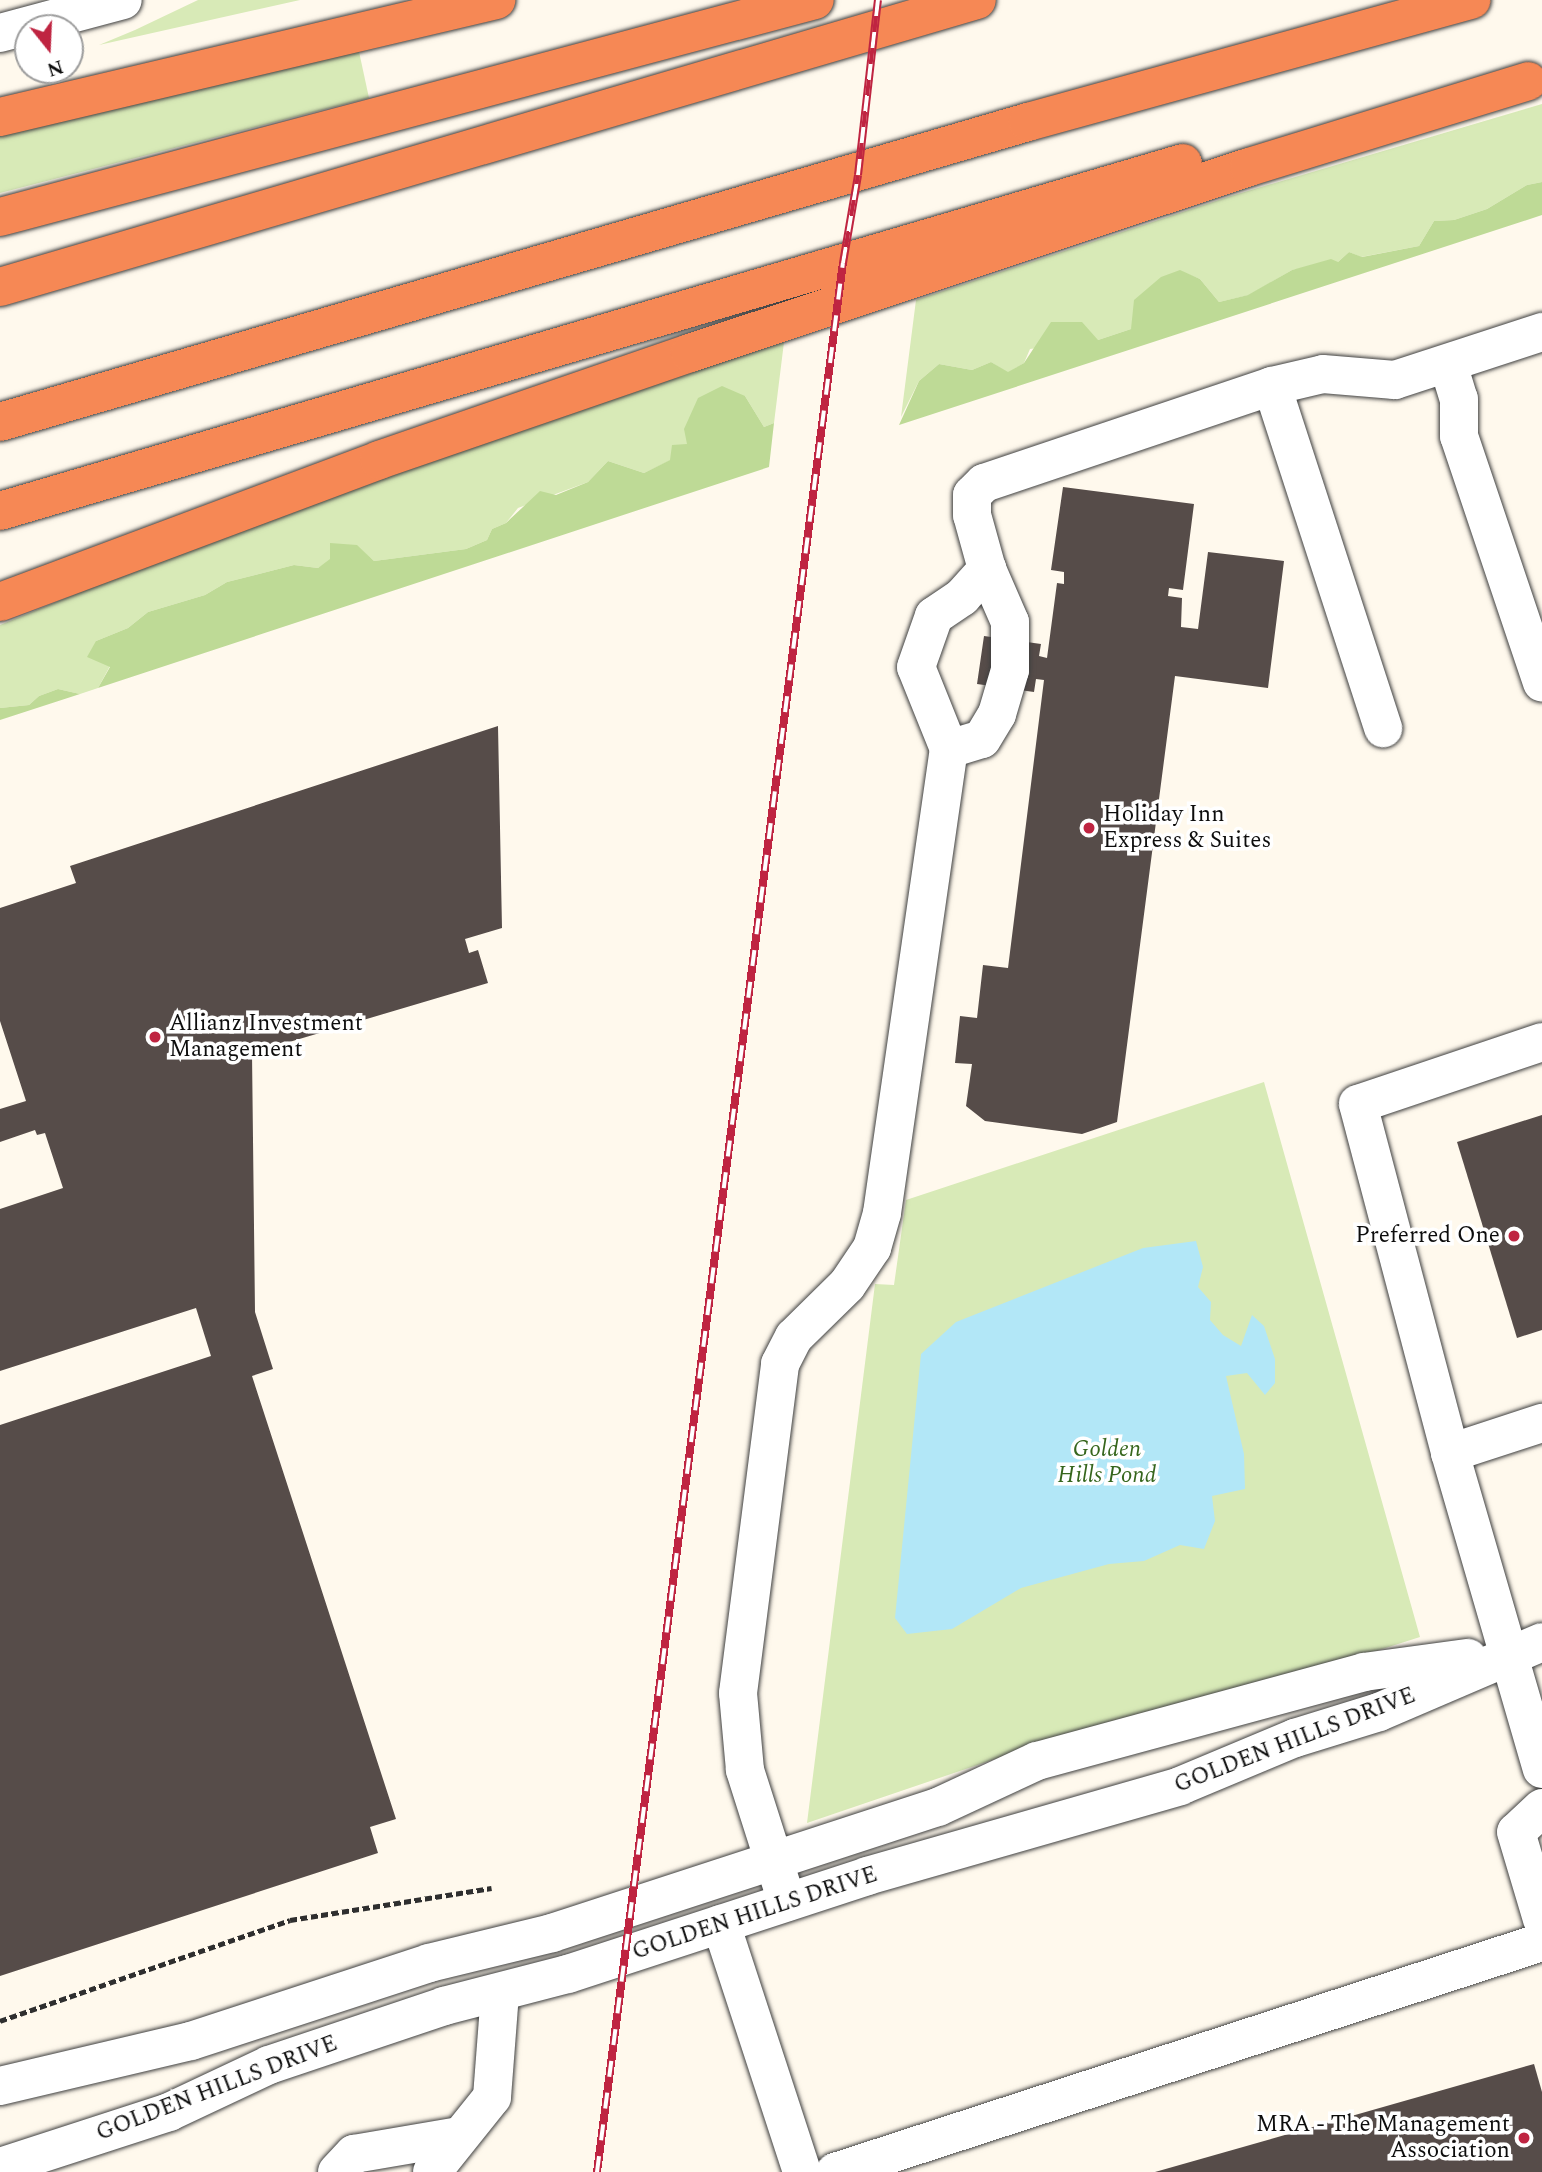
<!DOCTYPE html>
<html>
<head>
<meta charset="utf-8">
<style>
	body { margin:0 }
	#map { position:relative; width:1542px; height:2172px; overflow:hidden; background:#fff9ed; font-family:Spectral,serif }
	div>[style] { position:absolute }
	.green>* { inset:0; background:#d8eab7 }
	.forest>* { inset:0; background:#beda96 }
	.water>* { inset:0; background:#b2e7f7 }
	.building>* { inset:0; background:#564c49 }
	.path>* { height:4.5px; margin-top:-2.25px; transform-origin:0; background:repeating-linear-gradient(90deg,#2f2f2f 0 7px,transparent 0 10.5px) }
	.roads { filter:drop-shadow(0 0 2px #404040) drop-shadow(0 0 2px #404040) }
	.minor>* { height:38px; margin:-19px; padding:0 19px; transform-origin:19px; border-radius:19px; background:#fff }
	.highway>* { height:38px; margin:-19px; padding:0 19px; transform-origin:19px; border-radius:19px; background:#f68855 }
	.rail>* { height:8px; margin-top:-4px; transform-origin:0; background:repeating-linear-gradient(90deg,#fff 0 16px,#bf2441 0 32px); box-sizing:border-box; border-block:2px solid #bf2441 }
	.dots>* { width:19px; height:19px; translate:-50% -50%; box-sizing:border-box; border:4px solid #fff; border-radius:50% }
	span { translate:-50% -50%; white-space:nowrap; text-align:center; line-height:1.15; -webkit-text-stroke:7px #fff; paint-order:stroke }
	.poi-label { font-size:23px; color:#0d0d0d }
	.left { translate:0 -50%; text-align:left }
	.right { translate:-100% -50%; text-align:right }
	.park-label { font-size:23px; color:#36661d; font-style:italic }
	.street-label { font-size:23px; color:#0d0d0d }
	.north { position:absolute; left:14px; top:14px; width:70px; height:70px; box-sizing:border-box; background:#fff; border:2px solid #9e9e9e; border-radius:50%; rotate:162deg; font-size:19px; font-weight:700; line-height:28px; text-align:center; color:#0d0d0d }
	.north::after { content:''; display:block; margin:auto; width:24px; height:32px; background:#bf2441; clip-path:polygon(50% 0,100% 100%,50% 72%,0 100%) }
</style>
</head>
<body>
<div id="map">
	<div class="green">
		<div style="clip-path:polygon(198px 0,300px 0,99px 45px,135px 30px)"></div>
		<div style="clip-path:polygon(358px 47px,369px 98px,0 193px,0 133px)"></div>
		<div style="clip-path:polygon(1542px 104px,1542px 182px,1527px 185px,1487px 209px,1454px 220px,1434px 221px,1419px 246px,1361px 257px,1349px 252px,1338px 262px,1292px 270px,1249px 295px,1219px 302px,1200px 279px,1180px 271px,1131px 329px,1098px 340px,1030px 349px,1024px 363px,1008px 373px,991px 362px,972px 370px,939px 364px,919px 381px,901px 417px,916px 300px,1231px 196px)"></div>
		<div style="clip-path:polygon(784px 342px,774px 423px,764px 427px,745px 396px,671px 460px,644px 473px,608px 461px,588px 482px,518px 508px,506px 523px,492px 529px,487px 540px,466px 549px,374px 561px,356px 545px,318px 568px,294px 565px,227px 582px,205px 595px,148px 612px,128px 628px,96px 641px,110px 666px,98px 688px,80px 694px,58px 689px,39px 696px,29px 705px,0 708px,0 625px,193px 546px,538px 422px)"></div>
		<div style="clip-path:polygon(1264px 1082px,1420px 1637px,1304px 1674px,1048px 1741px,807px 1823px,875px 1284px,894px 1285px,906px 1200px)"></div>
	</div>
	<div class="forest">
		<div style="clip-path:polygon(1542px 182px,1542px 215px,899px 425px,919px 381px,939px 364px,972px 370px,991px 362px,1008px 372px,1024px 363px,1051px 322px,1082px 322px,1098px 340px,1131px 329px,1134px 300px,1161px 277px,1180px 270px,1200px 279px,1219px 302px,1248px 295px,1292px 270px,1331px 259px,1338px 262px,1349px 252px,1362px 257px,1419px 246px,1434px 221px,1454px 220px,1487px 209px,1527px 185px)"></div>
		<div style="clip-path:polygon(722px 386px,745px 396px,764px 427px,774px 423px,769px 467px,98px 688px,110px 667px,87px 657px,96px 641px,128px 628px,148px 612px,205px 595px,227px 582px,294px 565px,318px 568px,330px 559px,330px 543px,357px 545px,374px 561px,466px 549px,487px 540px,492px 529px,506px 523px,540px 491px,556px 495px,588px 482px,608px 461px,644px 473px,670px 460px,672px 445px,687px 444px,684px 429px,698px 398px)"></div>
		<div style="clip-path:polygon(58px 689px,80px 694px,0 720px,0 708px,29px 705px,39px 696px)"></div>
	</div>
	<div class="water">
		<div style="clip-path:polygon(1196px 1241px,1203px 1267px,1198px 1287px,1211px 1302px,1210px 1320px,1223px 1335px,1241px 1346px,1252px 1315px,1264px 1326px,1275px 1359px,1275px 1383px,1265px 1395px,1247px 1373px,1226px 1376px,1244px 1454px,1245px 1489px,1212px 1496px,1215px 1521px,1204px 1549px,1180px 1545px,1144px 1561px,1109px 1564px,1021px 1588px,952px 1629px,907px 1634px,895px 1618px,921px 1354px,956px 1322px,1143px 1248px)"></div>
	</div>
	<div class="building">
		<div style="clip-path:polygon(1063px 487px,1194px 504px,1183px 590px,1169px 588px,1168px 596px,1182px 598px,1181px 627px,1198px 629px,1208px 552px,1284px 561px,1268px 688px,1175px 676px,1117px 1122px,1082px 1134px,985px 1121px,966px 1106px,972px 1064px,955px 1063px,960px 1016px,977px 1018px,983px 965px,1008px 968px,1044px 680px,1036px 679px,1034px 692px,977px 684px,984px 636px,1041px 644px,1039px 656px,1047px 658px,1057px 583px,1064px 584px,1064px 572px,1051px 570px)"></div>
		<div style="clip-path:polygon(498px 726px,502px 928px,465px 939px,469px 953px,478px 950px,488px 983px,252px 1053px,255px 1312px,273px 1369px,252px 1376px,396px 1819px,370px 1827px,378px 1853px,0 1976px,0 1425px,211px 1356px,196px 1308px,0 1371px,0 1209px,63px 1188px,45px 1133px,37px 1135px,35px 1130px,0 1142px,0 1109px,26px 1101px,0 1021px,0 908px,76px 883px,70px 866px)"></div>
		<div style="clip-path:polygon(1542px 1115px,1542px 1330px,1517px 1338px,1457px 1142px)"></div>
		<div style="clip-path:polygon(1534px 2064px,1542px 2092px,1542px 2172px,1155px 2172px)"></div>
	</div>
	<div class="path">
		<div style="left:0;top:2021px;width:307px;rotate:-19.2deg"></div>
		<div style="left:290px;top:1920px;width:204px;rotate:-9deg"></div>
	</div>
	<div class="roads">
		<div class="minor">
			<div style="left:0;top:33px;width:127px;rotate:-15deg"></div>
			<div style="left:1448px;top:364px;width:37px;rotate:73deg"></div>
			<div style="left:1459px;top:399px;width:37px;rotate:90deg"></div>
			<div style="left:1459px;top:436px;width:260px;rotate:71.4deg"></div>
			<div style="left:1272px;top:386px;width:360px;rotate:72deg"></div>
			<div style="left:949px;top:749px;width:34px;rotate:-17deg"></div>
			<div style="left:982px;top:739px;width:29px;rotate:-59deg"></div>
			<div style="left:997px;top:714px;width:46px;rotate:-73.5deg"></div>
			<div style="left:1010px;top:670px;width:48px;rotate:-90deg"></div>
			<div style="left:1010px;top:622px;width:58px;rotate:-113.5deg"></div>
			<div style="left:1542px;top:1042px;width:194px;rotate:161.4deg"></div>
			<div style="left:1358px;top:1104px;width:361px;rotate:75.2deg"></div>
			<div style="left:1450px;top:1453px;width:329px;rotate:73.8deg"></div>
			<div style="left:1450px;top:1453px;width:97px;rotate:-18.1deg"></div>
			<div style="left:1542px;top:1808px;width:35px;rotate:137deg"></div>
			<div style="left:1516px;top:1832px;width:91px;rotate:73.4deg"></div>
			<div style="left:787px;top:1902px;width:139px;rotate:-107.7deg"></div>
			<div style="left:745px;top:1770px;width:77px;rotate:-95.2deg"></div>
			<div style="left:738px;top:1693px;width:332px;rotate:-82.7deg"></div>
			<div style="left:780px;top:1364px;width:30px;rotate:-63deg"></div>
			<div style="left:794px;top:1337px;width:74px;rotate:-44.5deg"></div>
			<div style="left:847px;top:1285px;width:45px;rotate:-56deg"></div>
			<div style="left:872px;top:1248px;width:36px;rotate:-74deg"></div>
			<div style="left:882px;top:1213px;width:469px;rotate:-81.8deg"></div>
			<div style="left:949px;top:749px;width:88px;rotate:-111.9deg"></div>
			<div style="left:916px;top:667px;width:54px;rotate:-70.6deg"></div>
			<div style="left:934px;top:616px;width:34px;rotate:-34deg"></div>
			<div style="left:962px;top:597px;width:38px;rotate:-48deg"></div>
			<div style="left:987px;top:569px;width:56px;rotate:-105.5deg"></div>
			<div style="left:972px;top:515px;width:20px;rotate:-90deg"></div>
			<div style="left:972px;top:495px;width:17px;rotate:-45deg"></div>
			<div style="left:984px;top:483px;width:304px;rotate:-18.6deg"></div>
			<div style="left:1272px;top:386px;width:52px;rotate:-13.2deg"></div>
			<div style="left:1323px;top:374px;width:72px;rotate:4.8deg"></div>
			<div style="left:1395px;top:380px;width:155px;rotate:-18.1deg"></div>
			<div style="left:721px;top:1924px;width:261px;rotate:71.9deg"></div>
			<div style="left:0;top:2086px;width:196px;rotate:-13.3deg"></div>
			<div style="left:191px;top:2041px;width:250px;rotate:-18.1deg"></div>
			<div style="left:429px;top:1963px;width:127px;rotate:-13.7deg"></div>
			<div style="left:552px;top:1933px;width:406px;rotate:-18.1deg"></div>
			<div style="left:938px;top:1807px;width:109px;rotate:-24.9deg"></div>
			<div style="left:1037px;top:1761px;width:339px;rotate:-15.2deg"></div>
			<div style="left:1364px;top:1672px;width:105px;rotate:-7.7deg"></div>
			<div style="left:0;top:2167px;width:178px;rotate:-18deg"></div>
			<div style="left:169px;top:2112px;width:110px;rotate:-25.2deg"></div>
			<div style="left:269px;top:2065px;width:185px;rotate:-18.6deg"></div>
			<div style="left:444px;top:2006px;width:128px;rotate:-14.5deg"></div>
			<div style="left:568px;top:1974px;width:315px;rotate:-18.1deg"></div>
			<div style="left:867px;top:1876px;width:326px;rotate:-16deg"></div>
			<div style="left:1180px;top:1786px;width:125px;rotate:-22.7deg"></div>
			<div style="left:1295px;top:1738px;width:88px;rotate:-17.2deg"></div>
			<div style="left:1379px;top:1712px;width:177px;rotate:-23.2deg"></div>
			<div style="left:337px;top:2172px;width:25px;rotate:-47deg"></div>
			<div style="left:354px;top:2154px;width:107px;rotate:-9.7deg"></div>
			<div style="left:432px;top:2172px;width:96px;rotate:-51.3deg"></div>
			<div style="left:492px;top:2097px;width:104px;rotate:-85.6deg"></div>
			<div style="left:835px;top:2172px;width:743px;rotate:-18.02deg"></div>
		</div>
		<div class="highway">
			<div style="left:0;top:117px;width:510px;rotate:-13.27deg"></div>
			<div style="left:0;top:217px;width:843px;rotate:-14.91deg"></div>
			<div style="left:0;top:287px;width:1018px;rotate:-16.37deg"></div>
			<div style="left:0;top:422px;width:1071px;rotate:-16.27deg"></div>
			<div style="left:1028px;top:122px;width:460px;rotate:-15.4deg"></div>
			<div style="left:0;top:511px;width:1233px;rotate:-16.39deg"></div>
			<div style="left:0;top:602px;width:405px;rotate:-20.5deg"></div>
			<div style="left:379px;top:460px;width:329px;rotate:-19deg"></div>
			<div style="left:690px;top:353px;width:589px;rotate:-18.4deg"></div>
			<div style="left:1249px;top:167px;width:292px;rotate:-17.1deg"></div>
		</div>
	</div>
	<div class="rail">
		<div style="left:597px;top:2172px;width:1925px;rotate:-82.66deg"></div>
		<div style="left:843px;top:263px;width:89px;rotate:-80.3deg"></div>
		<div style="left:858px;top:175px;width:176px;rotate:-83.5deg"></div>
	</div>
	<div class="dots">
		<div style="left:1089px;top:828px;background:#bf2441"></div>
		<div style="left:155px;top:1037px;background:#bf2441"></div>
		<div style="left:1514px;top:1236px;background:#bf2441"></div>
		<div style="left:1524px;top:2138px;background:#bf2441"></div>
	</div>
	<div class="poi-label">
		<span class="left" style="left:1103px;top:828px">Holiday Inn<br>Express &amp; Suites</span>
		<span class="left" style="left:169px;top:1037px">Allianz Investment<br>Management</span>
		<span class="right" style="left:1500px;top:1236px">Preferred One</span>
		<span class="right" style="left:1510px;top:2138px">MRA - The Management<br>Association</span>
	</div>
	<div class="park-label">
		<span style="left:1107px;top:1463px">Golden<br>Hills Pond</span>
	</div>
	<div class="street-label">
		<span style="left:1295px;top:1741px;rotate:-21deg">GOLDEN HILLS DRIVE</span>
		<span style="left:755px;top:1914px;rotate:-18deg">GOLDEN HILLS DRIVE</span>
		<span style="left:217px;top:2089px;rotate:-21deg">GOLDEN HILLS DRIVE</span>
	</div>
	<div class="north">N</div>
</div>
</body>
</html>
